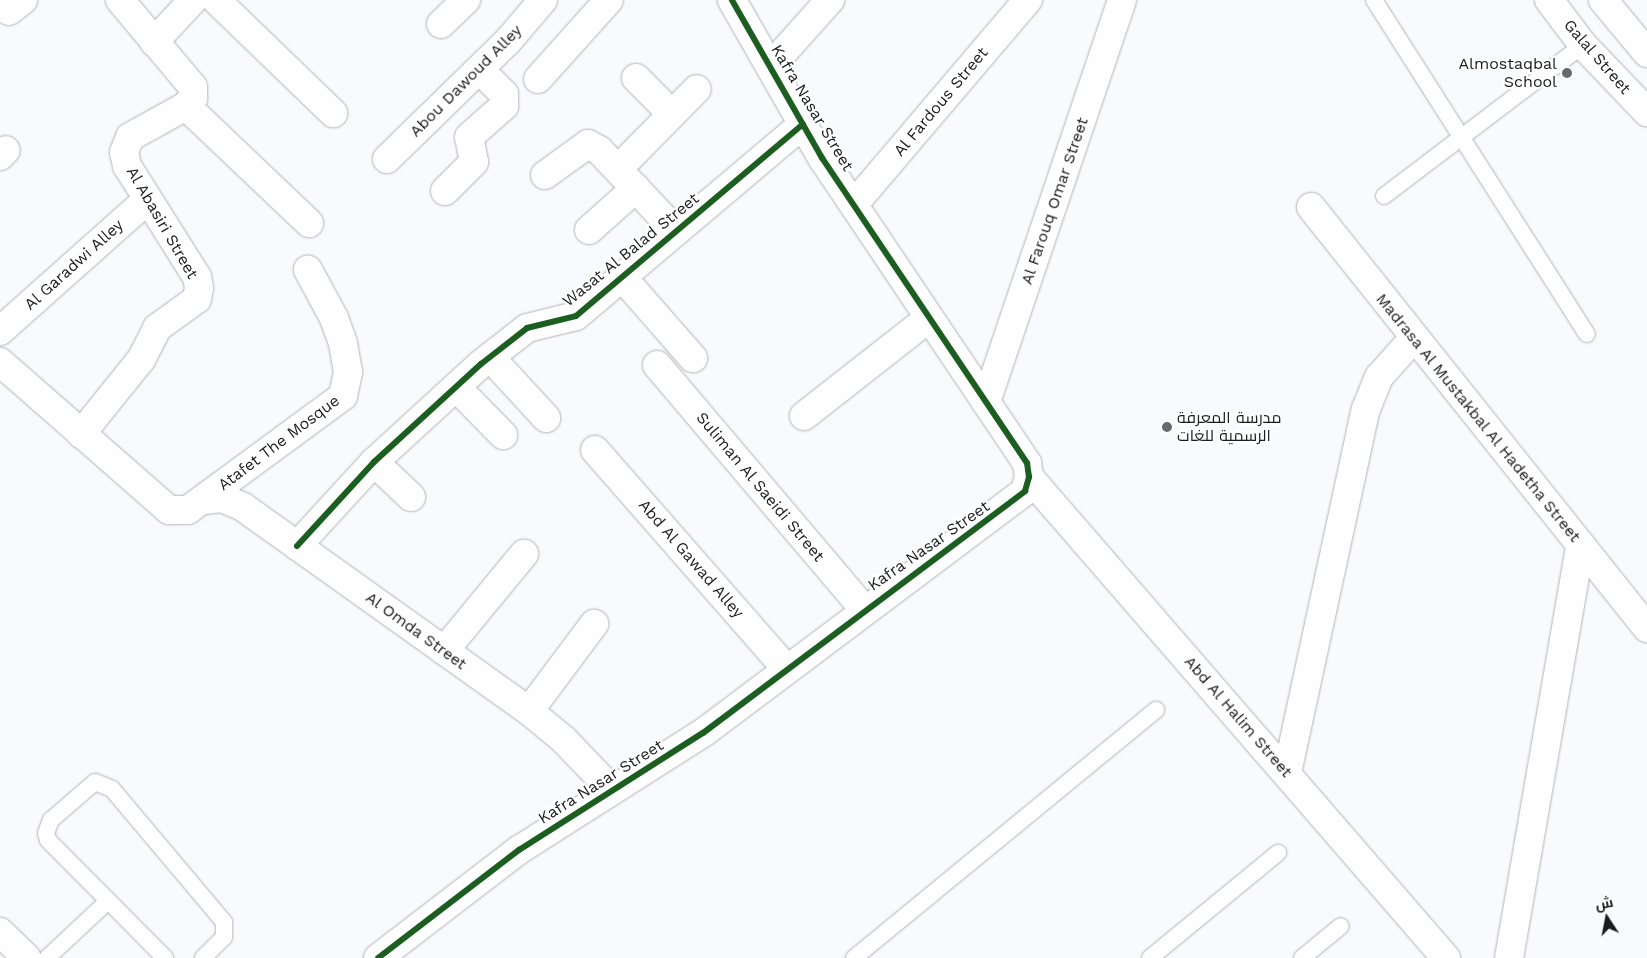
<!DOCTYPE html>
<html>
<head>
<meta charset="utf-8">
<style>
	body { margin:0 }
	#map { position:relative; width:1647px; height:958px; overflow:hidden; background:#f9fafd; font-family:"Work Sans",Cairo,sans-serif }
	div>[style] { position:absolute }
	.roads { filter:drop-shadow(0 0 1px #b3b4b6) drop-shadow(0 0 1px #b3b4b6) }
	.service>* { height:16px; margin:-8px; padding:0 8px; transform-origin:8px; border-radius:8px; background:#fefeff }
	.minor>* { height:28px; margin:-14px; padding:0 14px; transform-origin:14px; border-radius:14px; background:#fefeff }
	.secondary>* { height:28px; margin:-14px; padding:0 14px; transform-origin:14px; border-radius:14px; background:#fefeff }
	.cycleway>* { height:6px; margin:-3px; padding:0 3px; transform-origin:3px; border-radius:3px; background:#1b5e20 }
	.dots>* { width:14px; height:14px; translate:-50% -50%; box-sizing:border-box; border:2px solid #fff; border-radius:50% }
	span { translate:-50% -50%; white-space:nowrap; text-align:center; line-height:1.15; -webkit-text-stroke:4.5px #fff; paint-order:stroke }
	.street-label { font-size:16px; color:#1a1b1d }
	.poi-label { font-size:16px; color:#1a1b1d }
	.right { translate:-100% -50%; text-align:right }
	.left { translate:0 -50%; text-align:left }
	.north { position:absolute; left:1582px; top:893px; width:50px; height:50px; -webkit-text-stroke:4px #fff; paint-order:stroke; rotate:349deg; font-size:14px; font-weight:700; line-height:20px; text-align:center; color:#1a1b1d }
	.north::after { content:''; display:block; margin:auto; width:18px; height:22px; background:#1a1b1d; clip-path:polygon(50% 0,100% 100%,50% 72%,0 100%) }
</style>
</head>
<body>
<div id="map">
	<div class="roads">
		<div class="service">
			<div style="left:1374px;top:0;width:396px;rotate:57.5deg"></div>
			<div style="left:1384px;top:196px;width:250px;rotate:-37.2deg"></div>
			<div style="left:47px;top:958px;width:83px;rotate:-43.1deg"></div>
			<div style="left:165px;top:958px;width:166px;rotate:-134.8deg"></div>
			<div style="left:48px;top:840px;width:7px;rotate:-106deg"></div>
			<div style="left:46px;top:833px;width:14px;rotate:-69deg"></div>
			<div style="left:51px;top:820px;width:58px;rotate:-40.8deg"></div>
			<div style="left:95px;top:782px;width:18px;rotate:22deg"></div>
			<div style="left:112px;top:789px;width:174px;rotate:49.9deg"></div>
			<div style="left:224px;top:922px;width:15px;rotate:90deg"></div>
			<div style="left:224px;top:937px;width:30px;rotate:135deg"></div>
			<div style="left:854px;top:958px;width:391px;rotate:-39.4deg"></div>
			<div style="left:1150px;top:958px;width:166px;rotate:-39.4deg"></div>
			<div style="left:1302px;top:958px;width:50px;rotate:-39.4deg"></div>
		</div>
		<div class="minor">
			<div style="left:216px;top:0;width:163px;rotate:44deg"></div>
			<div style="left:1549px;top:0;width:56px;rotate:52.9deg"></div>
			<div style="left:1583px;top:45px;width:93px;rotate:46.3deg"></div>
			<div style="left:1603px;top:0;width:69px;rotate:50.3deg"></div>
			<div style="left:9px;top:11px;width:18px;rotate:-38deg"></div>
			<div style="left:441px;top:24px;width:35px;rotate:-44deg"></div>
			<div style="left:154px;top:42px;width:57px;rotate:-47.1deg"></div>
			<div style="left:771px;top:66px;width:89px;rotate:-48.2deg"></div>
			<div style="left:636px;top:78px;width:51px;rotate:45deg"></div>
			<div style="left:538px;top:79px;width:106px;rotate:-48.1deg"></div>
			<div style="left:186px;top:106px;width:170px;rotate:43.6deg"></div>
			<div style="left:0;top:156px;width:8px;rotate:-45deg"></div>
			<div style="left:387px;top:159px;width:169px;rotate:-44.3deg"></div>
			<div style="left:508px;top:41px;width:54px;rotate:-49.5deg"></div>
			<div style="left:618px;top:169px;width:112px;rotate:-45.4deg"></div>
			<div style="left:545px;top:175px;width:53px;rotate:-35.8deg"></div>
			<div style="left:588px;top:144px;width:13px;rotate:29deg"></div>
			<div style="left:599px;top:150px;width:112px;rotate:46.5deg"></div>
			<div style="left:445px;top:191px;width:41px;rotate:-45deg"></div>
			<div style="left:474px;top:162px;width:25px;rotate:-101deg"></div>
			<div style="left:469px;top:137px;width:47px;rotate:-41.5deg"></div>
			<div style="left:504px;top:106px;width:12px;rotate:-90deg"></div>
			<div style="left:504px;top:94px;width:35px;rotate:-135deg"></div>
			<div style="left:855px;top:203px;width:267px;rotate:-49.6deg"></div>
			<div style="left:1311px;top:207px;width:539px;rotate:51.41deg"></div>
			<div style="left:589px;top:230px;width:63px;rotate:-41.8deg"></div>
			<div style="left:622px;top:277px;width:108px;rotate:48.8deg"></div>
			<div style="left:0;top:331px;width:198px;rotate:-41.7deg"></div>
			<div style="left:490px;top:357px;width:83px;rotate:47.4deg"></div>
			<div style="left:0;top:362px;width:225px;rotate:41.2deg"></div>
			<div style="left:169px;top:510px;width:19px"></div>
			<div style="left:188px;top:510px;width:192px;rotate:-36.3deg"></div>
			<div style="left:343px;top:396px;width:25px;rotate:-78deg"></div>
			<div style="left:348px;top:372px;width:29px;rotate:-100deg"></div>
			<div style="left:343px;top:343px;width:27px;rotate:-110deg"></div>
			<div style="left:334px;top:318px;width:55px;rotate:-118.4deg"></div>
			<div style="left:657px;top:365px;width:320px;rotate:49.7deg"></div>
			<div style="left:457px;top:388px;width:66px;rotate:45.6deg"></div>
			<div style="left:986px;top:402px;width:424px;rotate:-71.3deg"></div>
			<div style="left:804px;top:416px;width:159px;rotate:-38.1deg"></div>
			<div style="left:81px;top:434px;width:97px;rotate:-51.2deg"></div>
			<div style="left:142px;top:358px;width:34px;rotate:-63deg"></div>
			<div style="left:157px;top:328px;width:49px;rotate:-35.9deg"></div>
			<div style="left:197px;top:299px;width:11px;rotate:-80deg"></div>
			<div style="left:199px;top:288px;width:11px;rotate:-100deg"></div>
			<div style="left:197px;top:277px;width:131px;rotate:-122.2deg"></div>
			<div style="left:127px;top:166px;width:14px;rotate:-102deg"></div>
			<div style="left:124px;top:152px;width:16px;rotate:-68deg"></div>
			<div style="left:130px;top:137px;width:64px;rotate:-29deg"></div>
			<div style="left:186px;top:106px;width:11px;rotate:-49deg"></div>
			<div style="left:193px;top:98px;width:11px;rotate:-90deg"></div>
			<div style="left:193px;top:87px;width:114px;rotate:-130deg"></div>
			<div style="left:595px;top:450px;width:291px;rotate:48.8deg"></div>
			<div style="left:374px;top:462px;width:51px;rotate:43.4deg"></div>
			<div style="left:1029px;top:477px;width:637px;rotate:49.08deg"></div>
			<div style="left:204px;top:500px;width:18px;rotate:-6deg"></div>
			<div style="left:222px;top:498px;width:23px;rotate:23deg"></div>
			<div style="left:243px;top:507px;width:351px;rotate:35.5deg"></div>
			<div style="left:529px;top:711px;width:44px;rotate:39.5deg"></div>
			<div style="left:563px;top:739px;width:71px;rotate:46.1deg"></div>
			<div style="left:297px;top:546px;width:114px;rotate:-47.5deg"></div>
			<div style="left:374px;top:462px;width:145px;rotate:-42.5deg"></div>
			<div style="left:481px;top:364px;width:58px;rotate:-38deg"></div>
			<div style="left:527px;top:328px;width:50px;rotate:-13.8deg"></div>
			<div style="left:576px;top:316px;width:297px;rotate:-40.2deg"></div>
			<div style="left:444px;top:651px;width:126px;rotate:-50.5deg"></div>
			<div style="left:529px;top:711px;width:109px;rotate:-53.2deg"></div>
			<div style="left:1287px;top:773px;width:372px;rotate:-77.8deg"></div>
			<div style="left:1366px;top:409px;width:35px;rotate:-68deg"></div>
			<div style="left:1379px;top:377px;width:51px;rotate:-48.2deg"></div>
			<div style="left:378px;top:958px;width:178px;rotate:-37.5deg"></div>
			<div style="left:519px;top:850px;width:218px;rotate:-32.5deg"></div>
			<div style="left:703px;top:733px;width:403px;rotate:-36.9deg"></div>
			<div style="left:1025px;top:491px;width:15px;rotate:-74deg"></div>
			<div style="left:1029px;top:477px;width:14px;rotate:-98deg"></div>
			<div style="left:1027px;top:463px;width:367px;rotate:-123.9deg"></div>
			<div style="left:822px;top:158px;width:182px;rotate:-119.7deg"></div>
			<div style="left:1509px;top:958px;width:419px;rotate:-80.2deg"></div>
		</div>
		<div class="secondary">
			<div style="left:0;top:932px;width:37px;rotate:44deg"></div>
		</div>
	</div>
	<div class="cycleway">
		<div style="left:297px;top:546px;width:114px;rotate:-47.5deg"></div>
		<div style="left:374px;top:462px;width:145px;rotate:-42.5deg"></div>
		<div style="left:481px;top:364px;width:58px;rotate:-38deg"></div>
		<div style="left:527px;top:328px;width:50px;rotate:-13.8deg"></div>
		<div style="left:576px;top:316px;width:297px;rotate:-40.2deg"></div>
		<div style="left:378px;top:958px;width:178px;rotate:-37.5deg"></div>
		<div style="left:519px;top:850px;width:218px;rotate:-32.5deg"></div>
		<div style="left:703px;top:733px;width:403px;rotate:-36.9deg"></div>
		<div style="left:1025px;top:491px;width:15px;rotate:-74deg"></div>
		<div style="left:1029px;top:477px;width:14px;rotate:-98deg"></div>
		<div style="left:1027px;top:463px;width:367px;rotate:-123.9deg"></div>
		<div style="left:822px;top:158px;width:182px;rotate:-119.7deg"></div>
	</div>
	<div class="dots">
		<div style="left:1567px;top:73px;background:#68696b"></div>
		<div style="left:1167px;top:427px;background:#68696b"></div>
	</div>
	<div class="street-label">
		<span style="left:1597px;top:57px;rotate:49deg">Galal Street</span>
		<span style="left:466px;top:81px;rotate:-45deg">Abou Dawoud Alley</span>
		<span style="left:941px;top:102px;rotate:-50deg">Al Fardous Street</span>
		<span style="left:812px;top:108px;rotate:59deg">Kafra Nasar Street</span>
		<span style="left:1055px;top:201px;rotate:-71deg">Al Farouq Omar Street</span>
		<span style="left:162px;top:223px;rotate:60deg">Al Abasiri Street</span>
		<span style="left:631px;top:250px;rotate:-39deg">Wasat Al Balad Street</span>
		<span style="left:74px;top:265px;rotate:-42deg">Al Garadwi Alley</span>
		<span style="left:1478px;top:418px;rotate:51deg">Madrasa Al Mustakbal Al Hadetha Street</span>
		<span style="left:279px;top:443px;rotate:-37deg">Atafet The Mosque</span>
		<span style="left:760px;top:487px;rotate:50deg">Suliman Al Saeidi Street</span>
		<span style="left:929px;top:546px;rotate:-35deg">Kafra Nasar Street</span>
		<span style="left:691px;top:559px;rotate:49deg">Abd Al Gawad Alley</span>
		<span style="left:416px;top:631px;rotate:36deg">Al Omda Street</span>
		<span style="left:1238px;top:717px;rotate:49deg">Abd Al Halim Street</span>
		<span style="left:601px;top:782px;rotate:-32deg">Kafra Nasar Street</span>
	</div>
	<div class="poi-label">
		<span class="right" style="left:1557px;top:73px">Almostaqbal<br>School</span>
		<span class="left" style="left:1177px;top:427px">مدرسة المعرفة<br>الرسمية للغات</span>
	</div>
	<div class="north">ش</div>
</div>
</body>
</html>
